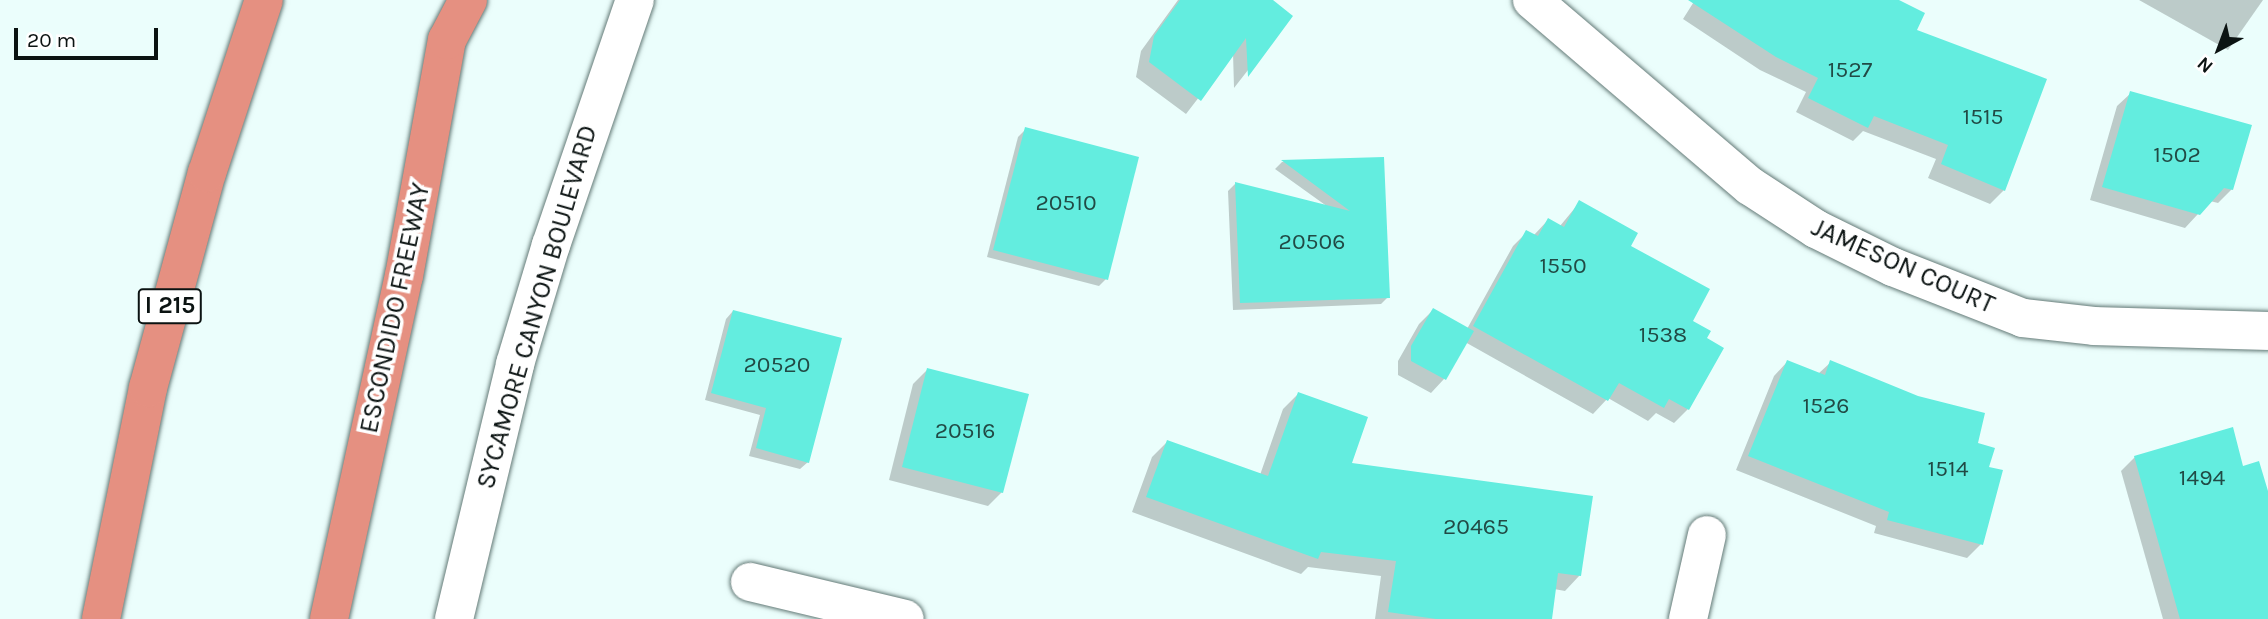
<!DOCTYPE html>
<html>
<head>
<meta charset="utf-8">
<style>
	body { margin:0 }
	#map { position:relative; width:2268px; height:619px; overflow:hidden; background:#ebfefc; font-family:Karla,sans-serif }
	div>[style] { position:absolute }
	.shadow>* { inset:0; background:#0003 }
	.building>* { inset:0; background:#63eddf }
	.roads { filter:drop-shadow(0 0 2px #647a77) drop-shadow(0 0 2px #647a77) }
	.minor>* { height:38px; margin:-19px; padding:0 19px; transform-origin:19px; border-radius:19px; background:#fff }
	.highway>* { height:38px; margin:-19px; padding:0 19px; transform-origin:19px; border-radius:19px; background:#e59081 }
	span { translate:-50% -50%; white-space:nowrap; text-align:center; line-height:1.15; -webkit-text-stroke:7px #fff; paint-order:stroke }
	.number-label { font-size:23px; color:#214a45 }
	.number-label span { -webkit-text-stroke-width:0 }
	.shield-label span { padding:2px 5px; background:#fff; border:2px solid; border-radius:5px; -webkit-text-stroke-width:0 }
	.shield-label { font-size:24px; color:#0b1312; font-weight:700 }
	.street-label { font-size:26px; color:#0b1312 }
	.north { position:absolute; left:2184px; top:14px; width:70px; height:70px; -webkit-text-stroke:5px #fff; paint-order:stroke; rotate:221deg; font-size:19px; font-weight:700; line-height:28px; text-align:center; color:#0b1312 }
	.north::after { content:''; display:block; margin:auto; width:24px; height:32px; background:#0b1312; clip-path:polygon(50% 0,100% 100%,50% 72%,0 100%) }
	.scale { position:absolute; left:14px; top:28px; width:144px; height:32px; box-sizing:border-box; border:4px solid #0b1312; border-top:0; padding-left:9px; font-size:21px; line-height:24px; white-space:nowrap; color:#0b1312; -webkit-text-stroke:5px #fff; paint-order:stroke }
</style>
</head>
<body>
<div id="map">
	<div class="shadow">
		<div style="clip-path:polygon(1178px 0,1268px 0,1290px 16px,1234px 88px,1233px 53px,1186px 114px,1136px 77px,1141px 51px)"></div>
		<div style="clip-path:polygon(1695px 0,1895px 0,2004px 190px,1990px 204px,1928px 178px,1936px 159px,1863px 131px,1853px 141px,1796px 112px,1806px 92px,1760px 70px,1683px 19px)"></div>
		<div style="clip-path:polygon(2139px 0,2263px 0,2228px 50px)"></div>
		<div style="clip-path:polygon(2131px 93px,2232px 189px,2218px 203px,2210px 201px,2185px 228px,2090px 200px,2117px 106px)"></div>
		<div style="clip-path:polygon(1026px 129px,1106px 279px,1099px 286px,987px 257px,1018px 137px)"></div>
		<div style="clip-path:polygon(1382px 158px,1388px 297px,1381px 304px,1233px 310px,1228px 191px,1235px 184px,1328px 207px,1275px 169px,1282px 162px)"></div>
		<div style="clip-path:polygon(1579px 203px,1629px 246px,1705px 339px,1688px 409px,1674px 423px,1656px 413px,1648px 421px,1608px 398px,1593px 414px,1465px 342px,1444px 379px,1431px 393px,1398px 375px,1398px 361px,1419px 324px,1433px 310px,1467px 329px,1513px 246px,1527px 232px,1534px 235px,1548px 220px,1560px 226px)"></div>
		<div style="clip-path:polygon(733px 311px,808px 462px,800px 469px,749px 456px,760px 415px,705px 400px,726px 319px)"></div>
		<div style="clip-path:polygon(1787px 362px,1818px 374px,1831px 362px,1917px 397px,1975px 445px,1987px 469px,1981px 544px,1967px 558px,1874px 533px,1876px 526px,1736px 470px,1774px 376px)"></div>
		<div style="clip-path:polygon(927px 370px,1002px 492px,988px 506px,889px 480px,913px 384px)"></div>
		<div style="clip-path:polygon(1298px 394px,1350px 464px,1580px 575px,1565px 591px,1554px 589px,1550px 619px,1375px 619px,1381px 576px,1308px 567px,1301px 574px,1132px 512px,1152px 457px,1167px 442px,1260px 475px,1283px 409px)"></div>
		<div style="clip-path:polygon(2135px 457px,2242px 468px,2268px 497px,2268px 619px,2163px 619px,2121px 471px)"></div>
	</div>
	<div class="building">
		<div style="clip-path:polygon(1180px 0,1273px 0,1293px 16px,1248px 77px,1246px 38px,1201px 101px,1149px 62px,1154px 36px)"></div>
		<div style="clip-path:polygon(1688px 0,1899px 0,1925px 13px,1917px 30px,2047px 79px,2005px 191px,1941px 164px,1948px 145px,1874px 116px,1868px 128px,1808px 98px,1818px 78px,1776px 57px)"></div>
		<div style="clip-path:polygon(2130px 91px,2252px 125px,2233px 190px,2224px 188px,2200px 215px,2102px 187px)"></div>
		<div style="clip-path:polygon(1025px 127px,1139px 157px,1108px 280px,993px 250px)"></div>
		<div style="clip-path:polygon(1384px 157px,1390px 298px,1240px 303px,1235px 182px,1350px 211px,1281px 160px)"></div>
		<div style="clip-path:polygon(1579px 200px,1638px 233px,1631px 246px,1710px 289px,1693px 321px,1711px 331px,1707px 338px,1724px 348px,1689px 410px,1669px 399px,1664px 408px,1619px 383px,1608px 401px,1473px 326px,1526px 230px,1538px 236px,1548px 218px,1564px 227px)"></div>
		<div style="clip-path:polygon(1433px 308px,1474px 331px,1446px 380px,1411px 361px,1411px 346px)"></div>
		<div style="clip-path:polygon(733px 310px,842px 338px,809px 463px,756px 448px,766px 408px,711px 393px)"></div>
		<div style="clip-path:polygon(1787px 360px,1825px 375px,1830px 360px,1918px 396px,1985px 413px,1978px 443px,1995px 448px,1989px 467px,2003px 470px,1983px 545px,1887px 520px,1889px 512px,1748px 456px)"></div>
		<div style="clip-path:polygon(927px 368px,1029px 394px,1003px 493px,902px 467px)"></div>
		<div style="clip-path:polygon(1298px 392px,1368px 417px,1352px 463px,1593px 496px,1581px 576px,1558px 573px,1552px 619px,1436px 619px,1388px 612px,1396px 561px,1321px 552px,1318px 559px,1146px 497px,1167px 440px,1268px 476px)"></div>
		<div style="clip-path:polygon(2233px 427px,2243px 466px,2259px 461px,2268px 491px,2268px 619px,2180px 619px,2134px 456px)"></div>
	</div>
	<div class="roads">
		<div class="minor">
			<div style="left:1532px;top:0;width:287px;rotate:40.5deg"></div>
			<div style="left:1750px;top:186px;width:79px;rotate:33.1deg"></div>
			<div style="left:1816px;top:229px;width:86px;rotate:26.3deg"></div>
			<div style="left:1893px;top:267px;width:140px;rotate:21.4deg"></div>
			<div style="left:2023px;top:318px;width:71px;rotate:6.4deg"></div>
			<div style="left:2094px;top:326px;width:174px;rotate:1.6deg"></div>
			<div style="left:750px;top:582px;width:159px;rotate:13.4deg"></div>
			<div style="left:454px;top:619px;width:262px;rotate:-76.5deg"></div>
			<div style="left:515px;top:364px;width:124px;rotate:-73.2deg"></div>
			<div style="left:551px;top:245px;width:259px;rotate:-71.1deg"></div>
			<div style="left:1688px;top:619px;width:86px;rotate:-77.3deg"></div>
		</div>
		<div class="highway">
			<div style="left:101px;top:619px;width:236px;rotate:-78.5deg"></div>
			<div style="left:148px;top:388px;width:223px;rotate:-74.7deg"></div>
			<div style="left:207px;top:173px;width:182px;rotate:-71.8deg"></div>
			<div style="left:329px;top:619px;width:351px;rotate:-77.7deg"></div>
			<div style="left:404px;top:276px;width:240px;rotate:-79.7deg"></div>
			<div style="left:447px;top:40px;width:45px;rotate:-62.3deg"></div>
		</div>
	</div>
	<div class="number-label">
		<span style="left:1850px;top:70px">1527</span>
		<span style="left:1983px;top:117px">1515</span>
		<span style="left:2177px;top:155px">1502</span>
		<span style="left:1066px;top:203px">20510</span>
		<span style="left:1312px;top:242px">20506</span>
		<span style="left:1563px;top:266px">1550</span>
		<span style="left:1663px;top:335px">1538</span>
		<span style="left:777px;top:365px">20520</span>
		<span style="left:1826px;top:406px">1526</span>
		<span style="left:965px;top:431px">20516</span>
		<span style="left:1948px;top:469px">1514</span>
		<span style="left:2202px;top:478px">1494</span>
		<span style="left:1476px;top:527px">20465</span>
	</div>
	<div class="shield-label">
		<span style="left:170px;top:306px">I 215</span>
	</div>
	<div class="street-label">
		<span style="left:1903px;top:266px;rotate:24deg">JAMESON COURT</span>
		<span style="left:537px;top:307px;rotate:-74deg">SYCAMORE CANYON BOULEVARD</span>
		<span style="left:395px;top:308px;rotate:-78deg">ESCONDIDO FREEWAY</span>
	</div>
	<div class="north">N</div>
	<div class="scale">20 m</div>
</div>
</body>
</html>
